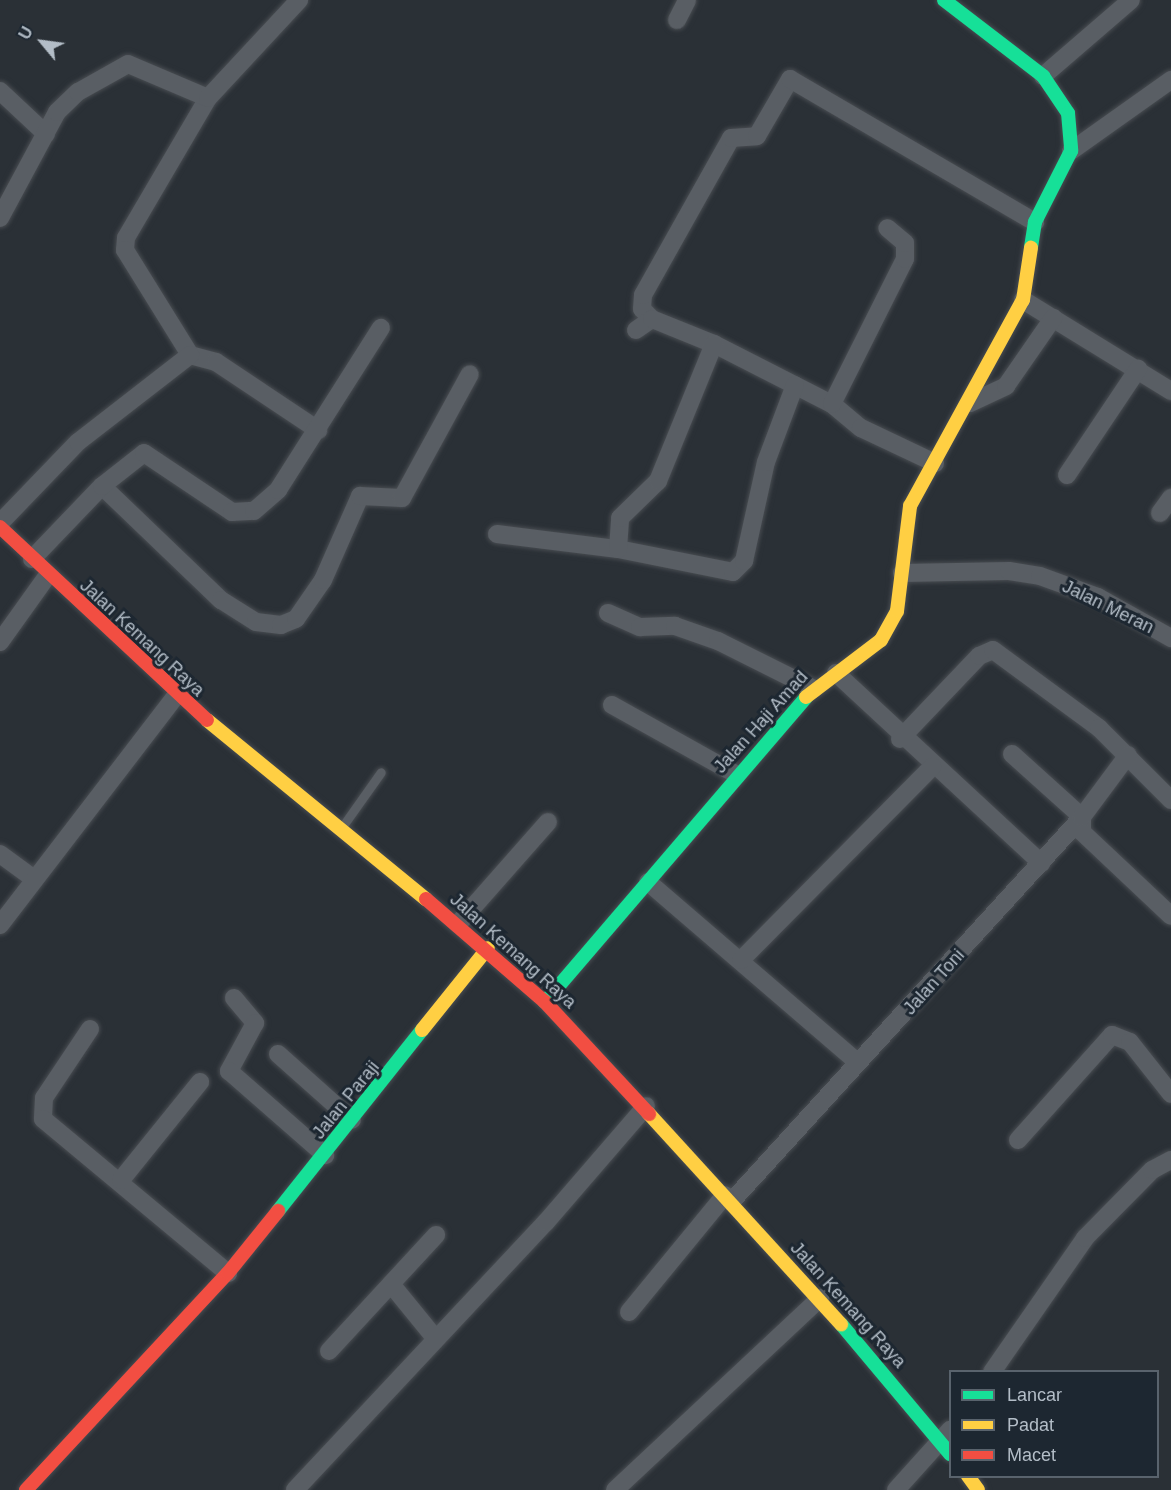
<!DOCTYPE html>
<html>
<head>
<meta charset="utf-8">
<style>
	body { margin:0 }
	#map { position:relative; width:1171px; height:1490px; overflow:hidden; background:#2a3036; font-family:Helvetica,sans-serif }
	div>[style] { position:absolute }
	.roads { filter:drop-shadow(0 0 2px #484c51) drop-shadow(0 0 2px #484c51) }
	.lane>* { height:9px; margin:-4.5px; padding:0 4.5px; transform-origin:4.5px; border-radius:4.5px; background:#595e64 }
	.street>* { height:18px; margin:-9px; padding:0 9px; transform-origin:9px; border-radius:9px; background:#595e64 }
	.fast>* { height:14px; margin:-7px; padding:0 7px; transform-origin:7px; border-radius:7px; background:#16e098 }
	.slow>* { height:14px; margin:-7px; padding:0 7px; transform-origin:7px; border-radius:7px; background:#ffcf43 }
	.jam>* { height:14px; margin:-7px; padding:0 7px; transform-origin:7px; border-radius:7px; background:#f24e42 }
	span { translate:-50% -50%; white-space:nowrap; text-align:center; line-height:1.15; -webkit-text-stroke:6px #1d2731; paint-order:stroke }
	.street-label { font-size:18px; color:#b3bdc7 }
	.legend { position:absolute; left:949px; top:1370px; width:210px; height:108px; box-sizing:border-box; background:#1d2731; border:2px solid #59636d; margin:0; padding:8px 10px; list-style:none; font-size:18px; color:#b3bdc7 }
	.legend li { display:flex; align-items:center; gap:12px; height:30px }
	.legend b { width:30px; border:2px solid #59636d }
	.north { position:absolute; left:12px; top:12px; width:60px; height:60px; -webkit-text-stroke:4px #1d2731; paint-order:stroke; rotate:299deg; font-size:16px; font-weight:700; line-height:24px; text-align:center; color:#b3bdc7 }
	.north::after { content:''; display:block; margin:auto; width:21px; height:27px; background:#b3bdc7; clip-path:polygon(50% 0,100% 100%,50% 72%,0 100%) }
</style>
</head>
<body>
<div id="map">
	<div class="roads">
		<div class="lane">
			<div style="left:342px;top:827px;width:67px;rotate:-54.7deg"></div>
		</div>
		<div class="street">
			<div style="left:677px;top:20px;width:22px;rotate:-63deg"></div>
			<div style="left:1043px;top:76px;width:116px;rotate:-40.8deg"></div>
			<div style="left:0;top:91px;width:63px;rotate:43.1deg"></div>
			<div style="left:208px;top:98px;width:162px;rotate:120.4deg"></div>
			<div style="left:126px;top:238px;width:12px;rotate:95deg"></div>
			<div style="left:125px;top:250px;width:123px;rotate:58.2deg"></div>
			<div style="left:190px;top:355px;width:27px;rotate:15deg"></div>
			<div style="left:216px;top:362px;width:123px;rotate:33.7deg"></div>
			<div style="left:1071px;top:151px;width:123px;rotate:-35.4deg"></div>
			<div style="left:0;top:218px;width:120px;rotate:-61.7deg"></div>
			<div style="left:57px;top:112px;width:29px;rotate:-44deg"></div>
			<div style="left:78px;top:92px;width:57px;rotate:-29.2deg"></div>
			<div style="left:128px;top:64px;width:87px;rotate:23deg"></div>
			<div style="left:208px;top:98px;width:134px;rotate:-47.1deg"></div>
			<div style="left:1023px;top:300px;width:174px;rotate:31.6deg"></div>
			<div style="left:652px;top:319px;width:14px;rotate:-135deg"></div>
			<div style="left:642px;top:309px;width:14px;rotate:-86deg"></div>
			<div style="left:643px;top:295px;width:180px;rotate:-60.7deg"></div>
			<div style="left:731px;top:138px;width:26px;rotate:-4deg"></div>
			<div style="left:757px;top:136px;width:66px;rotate:-59.9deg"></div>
			<div style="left:790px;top:79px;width:284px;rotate:30.3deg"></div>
			<div style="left:636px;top:330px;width:19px;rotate:-35deg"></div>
			<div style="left:652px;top:319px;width:67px;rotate:22deg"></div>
			<div style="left:714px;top:344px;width:132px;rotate:27deg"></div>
			<div style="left:832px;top:404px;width:38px;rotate:40deg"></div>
			<div style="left:861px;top:428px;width:82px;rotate:25.3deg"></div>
			<div style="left:970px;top:403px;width:40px;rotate:-25deg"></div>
			<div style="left:1006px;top:386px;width:83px;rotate:-55.3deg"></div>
			<div style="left:832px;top:404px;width:162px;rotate:-63.3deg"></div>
			<div style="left:905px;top:259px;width:16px;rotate:-90deg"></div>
			<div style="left:905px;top:243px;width:23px;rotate:-140deg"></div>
			<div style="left:1067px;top:475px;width:128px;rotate:-56.2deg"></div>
			<div style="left:102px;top:486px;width:165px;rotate:43.8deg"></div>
			<div style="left:221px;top:600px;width:41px;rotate:32.2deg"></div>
			<div style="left:256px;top:622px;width:25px;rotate:7deg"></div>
			<div style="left:281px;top:625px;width:16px;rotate:-22deg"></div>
			<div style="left:296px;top:619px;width:47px;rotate:-55.3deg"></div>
			<div style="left:323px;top:580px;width:92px;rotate:-66.2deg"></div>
			<div style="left:360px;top:496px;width:42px;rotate:2.7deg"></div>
			<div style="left:402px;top:498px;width:141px;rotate:-61.3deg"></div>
			<div style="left:1160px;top:513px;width:19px;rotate:-54deg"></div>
			<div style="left:0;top:523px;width:112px;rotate:-46.1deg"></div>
			<div style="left:78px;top:442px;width:142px;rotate:-37.8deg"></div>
			<div style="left:497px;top:534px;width:122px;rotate:7.1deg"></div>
			<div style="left:618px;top:549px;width:117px;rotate:11.3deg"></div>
			<div style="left:733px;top:572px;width:16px;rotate:-45deg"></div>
			<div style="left:744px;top:561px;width:101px;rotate:-77.5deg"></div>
			<div style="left:766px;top:462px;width:82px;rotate:-69.4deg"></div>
			<div style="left:618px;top:549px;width:31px;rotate:-86deg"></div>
			<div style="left:620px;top:518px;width:53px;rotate:-44.2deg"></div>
			<div style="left:658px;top:481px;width:148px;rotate:-67.8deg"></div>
			<div style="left:32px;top:559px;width:101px;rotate:-46.2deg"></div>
			<div style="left:102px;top:486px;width:53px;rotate:-38.2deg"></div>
			<div style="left:144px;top:453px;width:106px;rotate:33.8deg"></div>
			<div style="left:232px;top:512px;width:22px;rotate:-3deg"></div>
			<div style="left:254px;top:511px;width:32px;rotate:-41deg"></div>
			<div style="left:278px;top:490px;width:192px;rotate:-57.6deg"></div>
			<div style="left:902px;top:573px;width:107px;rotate:-1.1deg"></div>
			<div style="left:1009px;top:571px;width:31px;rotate:9deg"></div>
			<div style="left:1040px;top:576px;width:62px;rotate:19.9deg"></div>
			<div style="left:1098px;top:597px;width:84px;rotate:29.3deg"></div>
			<div style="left:608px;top:613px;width:35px;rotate:24deg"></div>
			<div style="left:640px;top:627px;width:35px;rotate:-2deg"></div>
			<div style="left:675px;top:626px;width:46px;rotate:19.2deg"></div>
			<div style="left:718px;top:641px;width:107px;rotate:26.6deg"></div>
			<div style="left:0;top:642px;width:82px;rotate:-54.4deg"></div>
			<div style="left:836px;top:673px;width:280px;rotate:42.8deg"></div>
			<div style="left:612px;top:705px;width:143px;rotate:29.2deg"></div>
			<div style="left:900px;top:739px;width:115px;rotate:-46.4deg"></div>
			<div style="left:979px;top:656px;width:15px;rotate:-23deg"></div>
			<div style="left:993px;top:650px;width:132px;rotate:36.3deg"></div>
			<div style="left:1099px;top:728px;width:102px;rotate:45deg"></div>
			<div style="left:1012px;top:754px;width:94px;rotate:42deg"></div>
			<div style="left:1082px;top:817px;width:15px;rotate:90deg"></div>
			<div style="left:1082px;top:832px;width:122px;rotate:43.3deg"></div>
			<div style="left:0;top:854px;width:42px;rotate:36.3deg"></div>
			<div style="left:648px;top:882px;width:276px;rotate:40.7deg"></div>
			<div style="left:458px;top:924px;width:136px;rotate:-48.6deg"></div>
			<div style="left:0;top:925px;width:289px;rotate:-52.5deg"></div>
			<div style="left:741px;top:960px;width:272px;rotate:-45.3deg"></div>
			<div style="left:234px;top:998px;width:33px;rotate:50deg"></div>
			<div style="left:255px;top:1023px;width:55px;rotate:118.4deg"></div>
			<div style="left:229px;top:1071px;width:128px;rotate:41.2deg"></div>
			<div style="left:90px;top:1029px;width:83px;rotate:123.7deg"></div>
			<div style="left:44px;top:1098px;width:21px;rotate:93deg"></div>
			<div style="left:43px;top:1119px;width:241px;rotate:39.8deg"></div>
			<div style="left:278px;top:1054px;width:99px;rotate:41.7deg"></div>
			<div style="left:1018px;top:1140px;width:141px;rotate:-48.2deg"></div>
			<div style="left:1112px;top:1035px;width:19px;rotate:21deg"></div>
			<div style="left:1130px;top:1042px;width:66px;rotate:51.7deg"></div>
			<div style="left:121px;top:1180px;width:126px;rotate:-51.1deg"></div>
			<div style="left:731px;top:1202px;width:521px;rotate:-47.64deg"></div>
			<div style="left:1082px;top:817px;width:77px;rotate:-53.4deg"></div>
			<div style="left:391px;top:1284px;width:70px;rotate:50.8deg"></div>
			<div style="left:629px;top:1312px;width:151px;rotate:-50.6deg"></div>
			<div style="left:329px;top:1351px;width:158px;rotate:-47.3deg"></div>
			<div style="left:992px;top:1372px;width:163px;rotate:-55.2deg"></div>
			<div style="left:1085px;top:1238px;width:95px;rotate:-45.4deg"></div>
			<div style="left:1152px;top:1170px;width:21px;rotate:-28deg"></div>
			<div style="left:295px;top:1490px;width:367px;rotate:-46.9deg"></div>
			<div style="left:546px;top:1222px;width:153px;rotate:-49.2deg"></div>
			<div style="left:615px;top:1490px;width:281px;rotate:-43.1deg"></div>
			<div style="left:896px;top:1490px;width:81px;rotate:-48deg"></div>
		</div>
		<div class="fast">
			<div style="left:944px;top:0;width:125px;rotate:37.5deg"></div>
			<div style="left:1043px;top:76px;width:45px;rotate:56deg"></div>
			<div style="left:1068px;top:113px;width:38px;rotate:85deg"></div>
			<div style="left:1071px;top:151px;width:80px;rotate:116.9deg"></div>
			<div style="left:1035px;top:222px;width:26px;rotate:99deg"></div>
			<div style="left:545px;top:1002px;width:401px;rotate:-49.4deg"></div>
			<div style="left:278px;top:1211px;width:231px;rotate:-51.5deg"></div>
			<div style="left:841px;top:1324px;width:170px;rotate:50deg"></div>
		</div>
		<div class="slow">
			<div style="left:806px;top:697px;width:94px;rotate:-37.2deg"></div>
			<div style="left:881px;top:640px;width:33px;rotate:-61deg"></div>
			<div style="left:897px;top:611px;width:106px;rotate:-82.9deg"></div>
			<div style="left:910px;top:506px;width:235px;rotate:-61.3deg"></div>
			<div style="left:1023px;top:300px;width:53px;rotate:-81.3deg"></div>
			<div style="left:207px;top:720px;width:283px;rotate:39.3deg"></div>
			<div style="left:422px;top:1030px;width:105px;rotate:-51.2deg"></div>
			<div style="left:649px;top:1114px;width:285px;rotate:47.6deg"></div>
			<div style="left:968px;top:1476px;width:17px;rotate:54deg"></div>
		</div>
		<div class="jam">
			<div style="left:0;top:527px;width:283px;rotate:43deg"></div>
			<div style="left:426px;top:899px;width:157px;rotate:40.9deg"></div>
			<div style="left:545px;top:1002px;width:153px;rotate:47.1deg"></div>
			<div style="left:26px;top:1490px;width:296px;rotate:-47.1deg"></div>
			<div style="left:228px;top:1273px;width:80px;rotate:-51.1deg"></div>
		</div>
	</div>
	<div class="street-label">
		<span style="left:1108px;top:607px;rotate:26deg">Jalan Meran</span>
		<span style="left:142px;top:638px;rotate:43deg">Jalan Kemang Raya</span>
		<span style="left:761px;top:722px;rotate:-48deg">Jalan Haji Amad</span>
		<span style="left:513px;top:951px;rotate:42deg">Jalan Kemang Raya</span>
		<span style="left:934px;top:982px;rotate:-48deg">Jalan Toni</span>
		<span style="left:346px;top:1100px;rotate:-51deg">Jalan Paraji</span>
		<span style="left:848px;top:1305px;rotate:48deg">Jalan Kemang Raya</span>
	</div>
	<ul class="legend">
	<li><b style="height:8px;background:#16e098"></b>Lancar</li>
	<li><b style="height:8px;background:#ffcf43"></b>Padat</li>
	<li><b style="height:8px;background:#f24e42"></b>Macet</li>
	</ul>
	<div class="north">U</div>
</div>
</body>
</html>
